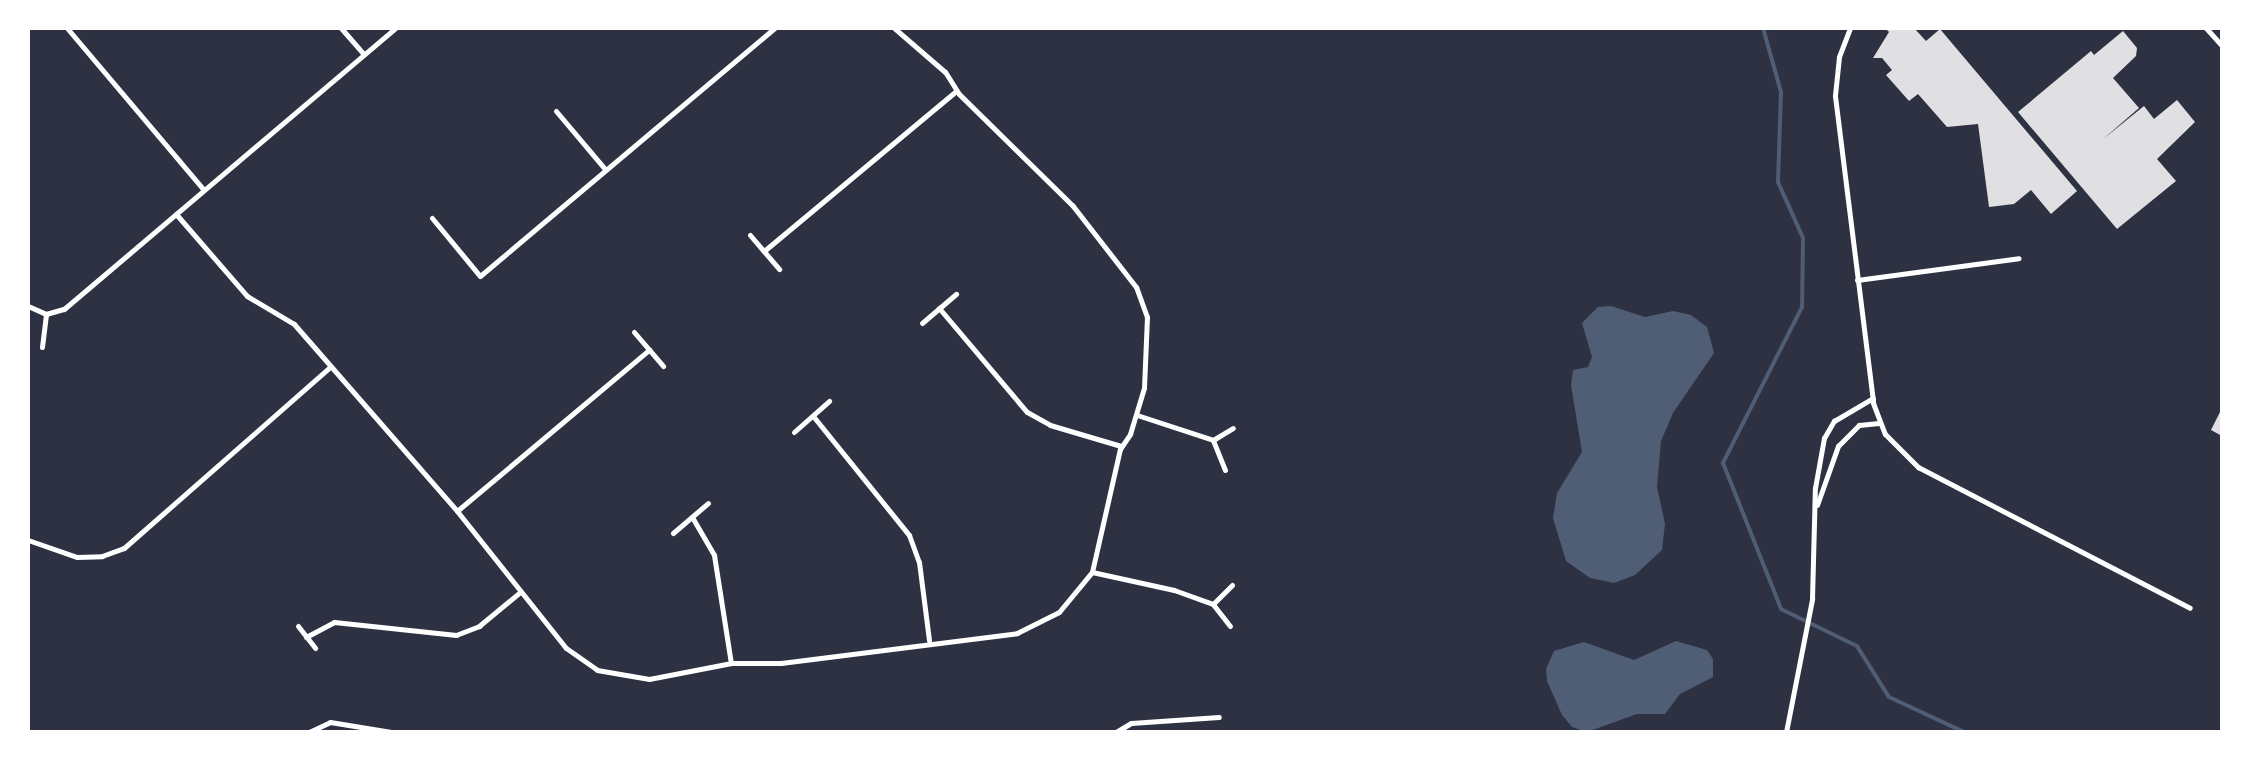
<!DOCTYPE html>
<html>
<head>
<meta charset="utf-8">
<style>
	body { margin:0 }
	#map { position:relative; width:2250px; height:760px; overflow:hidden; background:#2d3142; font-family:Roboto,sans-serif }
	div>[style] { position:absolute }
	.water>* { inset:0; background:#4f5d75 }
	.stream>* { height:4px; margin:-2px; padding:0 2px; transform-origin:2px; border-radius:2px; background:#4f5d75 }
	.building>* { inset:0; background:#e0e0e3 }
	.minor>* { height:5px; margin:-2.5px; padding:0 2.5px; transform-origin:2.5px; border-radius:2.5px; background:#fff }
	span { translate:-50% -50%; white-space:nowrap; text-align:center; line-height:1.15; -webkit-text-stroke:7px #fff; paint-order:stroke }
	.frame { position:absolute; inset:0; border:30px solid #fff; pointer-events:none }
</style>
</head>
<body>
<div id="map">
	<div class="water">
		<div style="clip-path:polygon(1611px 306px,1645px 317px,1673px 311px,1691px 315px,1707px 327px,1714px 353px,1673px 413px,1661px 441px,1657px 487px,1665px 524px,1662px 550px,1635px 575px,1614px 583px,1590px 578px,1566px 561px,1553px 518px,1557px 493px,1582px 452px,1571px 385px,1573px 370px,1588px 367px,1592px 357px,1582px 323px,1598px 307px)"></div>
		<div style="clip-path:polygon(1676px 641px,1707px 650px,1713px 659px,1713px 677px,1680px 694px,1665px 714px,1637px 714px,1587px 732px,1572px 727px,1562px 715px,1547px 681px,1546px 669px,1554px 651px,1584px 642px,1634px 660px)"></div>
	</div>
	<div class="stream">
		<div style="left:1763px;top:28px;width:66px;rotate:74.3deg"></div>
		<div style="left:1781px;top:92px;width:90px;rotate:91.9deg"></div>
		<div style="left:1778px;top:182px;width:61px;rotate:65.9deg"></div>
		<div style="left:1803px;top:238px;width:69px;rotate:90.8deg"></div>
		<div style="left:1802px;top:307px;width:175px;rotate:116.9deg"></div>
		<div style="left:1723px;top:463px;width:157px;rotate:68.3deg"></div>
		<div style="left:1781px;top:609px;width:85px;rotate:26deg"></div>
		<div style="left:1857px;top:646px;width:60px;rotate:57.9deg"></div>
		<div style="left:1889px;top:697px;width:83px;rotate:25deg"></div>
	</div>
	<div class="building">
		<div style="clip-path:polygon(1885px 28px,1914px 28px,1926px 41px,1940px 29px,2077px 191px,2051px 214px,2031px 190px,2014px 204px,1989px 207px,1978px 124px,1947px 127px,1918px 94px,1909px 101px,1886px 75px,1892px 70px,1882px 58px,1873px 58px,1889px 32px)"></div>
		<div style="clip-path:polygon(2123px 31px,2137px 48px,2136px 56px,2113px 78px,2139px 108px,2102px 140px,2144px 106px,2154px 119px,2177px 100px,2195px 122px,2157px 159px,2176px 181px,2117px 229px,2018px 112px,2091px 51px,2094px 55px)"></div>
		<div style="clip-path:polygon(2222px 408px,2222px 436px,2211px 430px)"></div>
	</div>
	<div class="minor">
		<div style="left:67px;top:28px;width:212px;rotate:49.8deg"></div>
		<div style="left:341px;top:28px;width:35px;rotate:49deg"></div>
		<div style="left:1850px;top:28px;width:31px;rotate:111deg"></div>
		<div style="left:1839px;top:57px;width:39px;rotate:96deg"></div>
		<div style="left:1835px;top:96px;width:309px;rotate:82.9deg"></div>
		<div style="left:1873px;top:403px;width:33px;rotate:69deg"></div>
		<div style="left:1885px;top:434px;width:47px;rotate:45deg"></div>
		<div style="left:1918px;top:467px;width:306px;rotate:27.4deg"></div>
		<div style="left:2206px;top:28px;width:24px;rotate:48deg"></div>
		<div style="left:556px;top:111px;width:76px;rotate:49.8deg"></div>
		<div style="left:176px;top:214px;width:108px;rotate:49.1deg"></div>
		<div style="left:247px;top:296px;width:55px;rotate:30.8deg"></div>
		<div style="left:294px;top:324px;width:248px;rotate:48.9deg"></div>
		<div style="left:457px;top:511px;width:175px;rotate:51.5deg"></div>
		<div style="left:566px;top:648px;width:38px;rotate:35deg"></div>
		<div style="left:597px;top:670px;width:53px;rotate:9.8deg"></div>
		<div style="left:649px;top:679px;width:84px;rotate:-11deg"></div>
		<div style="left:731px;top:663px;width:50px"></div>
		<div style="left:781px;top:663px;width:238px;rotate:-7.2deg"></div>
		<div style="left:1017px;top:633px;width:47px;rotate:-26.6deg"></div>
		<div style="left:1059px;top:612px;width:52px;rotate:-50.5deg"></div>
		<div style="left:1092px;top:572px;width:126px;rotate:-77.2deg"></div>
		<div style="left:1120px;top:449px;width:18px;rotate:-56deg"></div>
		<div style="left:1130px;top:434px;width:48px;rotate:-73.1deg"></div>
		<div style="left:1144px;top:388px;width:71px;rotate:-87.6deg"></div>
		<div style="left:1147px;top:317px;width:32px;rotate:-110deg"></div>
		<div style="left:1136px;top:287px;width:103px;rotate:-127.9deg"></div>
		<div style="left:1073px;top:206px;width:160px;rotate:-135.5deg"></div>
		<div style="left:959px;top:94px;width:26px;rotate:-122deg"></div>
		<div style="left:945px;top:72px;width:67px;rotate:-139.2deg"></div>
		<div style="left:432px;top:218px;width:75px;rotate:50.4deg"></div>
		<div style="left:480px;top:276px;width:385px;rotate:-40.1deg"></div>
		<div style="left:750px;top:235px;width:45px;rotate:49.5deg"></div>
		<div style="left:764px;top:251px;width:250px;rotate:-39.8deg"></div>
		<div style="left:1857px;top:280px;width:163px;rotate:-7.7deg"></div>
		<div style="left:28px;top:306px;width:20px;rotate:24deg"></div>
		<div style="left:46px;top:314px;width:19px;rotate:-16deg"></div>
		<div style="left:64px;top:309px;width:434px;rotate:-40.3deg"></div>
		<div style="left:939px;top:308px;width:136px;rotate:49.8deg"></div>
		<div style="left:1027px;top:412px;width:26px;rotate:29deg"></div>
		<div style="left:1050px;top:425px;width:74px;rotate:16.5deg"></div>
		<div style="left:922px;top:323px;width:45px;rotate:-40.5deg"></div>
		<div style="left:634px;top:332px;width:45px;rotate:49.5deg"></div>
		<div style="left:42px;top:347px;width:33px;rotate:-83deg"></div>
		<div style="left:1137px;top:415px;width:80px;rotate:18.2deg"></div>
		<div style="left:813px;top:416px;width:153px;rotate:51.1deg"></div>
		<div style="left:909px;top:535px;width:29px;rotate:70deg"></div>
		<div style="left:919px;top:562px;width:79px;rotate:82.7deg"></div>
		<div style="left:794px;top:432px;width:47px;rotate:-41.5deg"></div>
		<div style="left:1225px;top:470px;width:32px;rotate:-112deg"></div>
		<div style="left:1213px;top:440px;width:23px;rotate:-31deg"></div>
		<div style="left:1817px;top:505px;width:63px;rotate:-70.4deg"></div>
		<div style="left:1838px;top:446px;width:30px;rotate:-45deg"></div>
		<div style="left:1859px;top:425px;width:20px;rotate:-6deg"></div>
		<div style="left:457px;top:511px;width:251px;rotate:-40deg"></div>
		<div style="left:692px;top:517px;width:44px;rotate:59.9deg"></div>
		<div style="left:714px;top:555px;width:109px;rotate:81.1deg"></div>
		<div style="left:673px;top:533px;width:46px;rotate:-40.6deg"></div>
		<div style="left:28px;top:540px;width:52px;rotate:19.1deg"></div>
		<div style="left:77px;top:557px;width:25px;rotate:-2deg"></div>
		<div style="left:102px;top:556px;width:23px;rotate:-20deg"></div>
		<div style="left:124px;top:548px;width:274px;rotate:-41.3deg"></div>
		<div style="left:1092px;top:572px;width:84px;rotate:12.4deg"></div>
		<div style="left:1174px;top:590px;width:41px;rotate:19.7deg"></div>
		<div style="left:298px;top:626px;width:28px;rotate:52deg"></div>
		<div style="left:1230px;top:626px;width:28px;rotate:-128deg"></div>
		<div style="left:1213px;top:604px;width:27px;rotate:-45deg"></div>
		<div style="left:306px;top:637px;width:32px;rotate:-28deg"></div>
		<div style="left:334px;top:622px;width:123px;rotate:6.1deg"></div>
		<div style="left:456px;top:635px;width:25px;rotate:-21deg"></div>
		<div style="left:479px;top:626px;width:52px;rotate:-39.5deg"></div>
		<div style="left:309px;top:732px;width:23px;rotate:-25deg"></div>
		<div style="left:330px;top:722px;width:62px;rotate:9.3deg"></div>
		<div style="left:1116px;top:732px;width:17px;rotate:-31deg"></div>
		<div style="left:1131px;top:723px;width:88px;rotate:-3.9deg"></div>
		<div style="left:1786px;top:732px;width:136px;rotate:-78.9deg"></div>
		<div style="left:1812px;top:599px;width:111px;rotate:-88.5deg"></div>
		<div style="left:1815px;top:488px;width:51px;rotate:-79.8deg"></div>
		<div style="left:1824px;top:438px;width:20px;rotate:-60deg"></div>
		<div style="left:1834px;top:421px;width:45px;rotate:-30.5deg"></div>
	</div>
	<div class="frame"></div>
</div>
</body>
</html>
